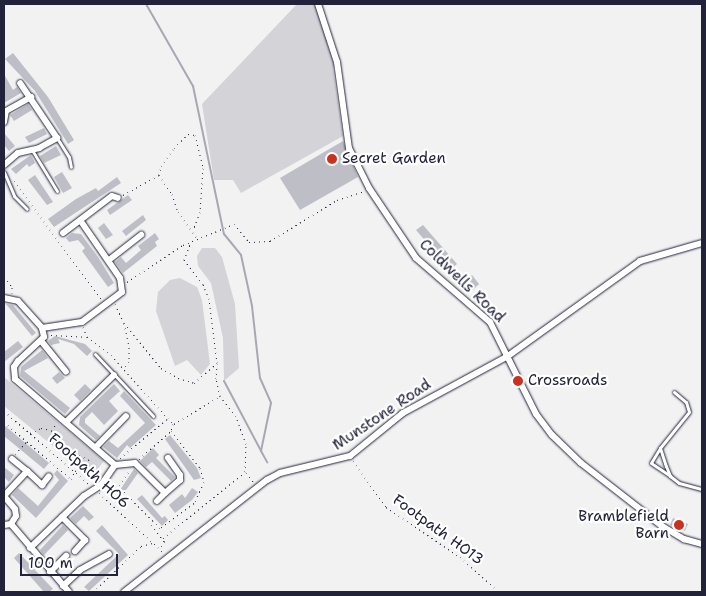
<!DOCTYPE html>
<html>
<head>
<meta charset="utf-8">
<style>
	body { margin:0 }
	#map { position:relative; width:706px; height:596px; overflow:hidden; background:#f2f2f3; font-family:"Shantell Sans",sans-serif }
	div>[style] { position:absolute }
	.green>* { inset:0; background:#d3d3d8 }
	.stream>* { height:2px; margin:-1px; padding:0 1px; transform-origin:1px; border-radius:1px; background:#a8a8b2 }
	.building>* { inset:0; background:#bebec6 }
	.path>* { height:1px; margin-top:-0.5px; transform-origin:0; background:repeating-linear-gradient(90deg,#22223b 0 1px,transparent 0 5px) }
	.roads { filter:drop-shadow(0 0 1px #22223b) drop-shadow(0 0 1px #22223b) }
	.lane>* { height:3px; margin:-1.5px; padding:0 1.5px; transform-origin:1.5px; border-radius:1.5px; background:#fff }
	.street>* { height:6px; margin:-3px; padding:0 3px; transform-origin:3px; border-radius:3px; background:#fff }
	.dots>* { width:14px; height:14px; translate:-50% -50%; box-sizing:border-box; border:2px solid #fff; border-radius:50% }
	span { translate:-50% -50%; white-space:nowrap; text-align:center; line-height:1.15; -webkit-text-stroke:4.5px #fff; paint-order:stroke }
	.poi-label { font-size:15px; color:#22223b }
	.left { translate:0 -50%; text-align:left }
	.right { translate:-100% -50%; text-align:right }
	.street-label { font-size:15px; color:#22223b }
	.frame { position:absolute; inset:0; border:5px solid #22223b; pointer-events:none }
	.scale { position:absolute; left:20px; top:554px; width:98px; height:22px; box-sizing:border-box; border:2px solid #22223b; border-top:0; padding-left:6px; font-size:15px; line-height:18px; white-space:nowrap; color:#22223b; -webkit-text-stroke:4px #fff; paint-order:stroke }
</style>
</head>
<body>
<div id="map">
	<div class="green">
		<div style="clip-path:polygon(297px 4px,315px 4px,335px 62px,333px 68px,343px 136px,241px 193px,233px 180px,214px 180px,202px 104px)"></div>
		<div style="clip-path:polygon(202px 248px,215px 248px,222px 257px,235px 304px,239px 368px,224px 381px,223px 338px,211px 283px,198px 266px,197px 256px)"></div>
		<div style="clip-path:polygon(180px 278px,197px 287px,202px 300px,210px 364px,201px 375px,187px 360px,175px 366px,156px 311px,158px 292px,170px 280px)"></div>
		<div style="clip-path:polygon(4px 377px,104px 461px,91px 477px,4px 406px)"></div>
	</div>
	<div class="stream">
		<div style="left:146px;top:4px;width:95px;rotate:60.2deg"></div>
		<div style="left:193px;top:86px;width:151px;rotate:78.2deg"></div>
		<div style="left:224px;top:234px;width:27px;rotate:51deg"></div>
		<div style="left:241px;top:255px;width:52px;rotate:77.8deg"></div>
		<div style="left:252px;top:306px;width:72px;rotate:83.7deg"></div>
		<div style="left:260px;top:378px;width:27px;rotate:66deg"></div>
		<div style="left:271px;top:403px;width:49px;rotate:101.8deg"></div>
		<div style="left:261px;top:451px;width:13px;rotate:61deg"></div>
		<div style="left:224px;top:381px;width:79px;rotate:62.1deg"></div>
	</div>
	<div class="building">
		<div style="clip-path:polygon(13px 53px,48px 97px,74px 140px,68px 144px,35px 91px,5px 59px)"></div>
		<div style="clip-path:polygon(4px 74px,13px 90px,17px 87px,21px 93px,4px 103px)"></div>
		<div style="clip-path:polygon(28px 104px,32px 110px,14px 121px,10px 115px)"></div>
		<div style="clip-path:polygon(44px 128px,47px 134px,29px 143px,25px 137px)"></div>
		<div style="clip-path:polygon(4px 133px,15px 146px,9px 151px,4px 145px)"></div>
		<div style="clip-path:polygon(343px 141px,358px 177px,300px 210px,280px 178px)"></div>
		<div style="clip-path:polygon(56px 146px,61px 155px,44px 163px,40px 156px)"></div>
		<div style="clip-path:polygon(31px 155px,35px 163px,29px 167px,27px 164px,16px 174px,11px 169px)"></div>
		<div style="clip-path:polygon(62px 172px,72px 188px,63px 193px,54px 177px)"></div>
		<div style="clip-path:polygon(35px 175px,53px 202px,47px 205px,28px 180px)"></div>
		<div style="clip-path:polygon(117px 177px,121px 183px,54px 227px,48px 219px,76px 199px,96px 188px,98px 191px)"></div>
		<div style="clip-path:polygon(128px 195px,132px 200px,110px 215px,107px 210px)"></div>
		<div style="clip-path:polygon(143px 215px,146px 220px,126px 236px,122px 231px)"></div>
		<div style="clip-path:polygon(104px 223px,113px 235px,106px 239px,98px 228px)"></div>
		<div style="clip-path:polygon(423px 225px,457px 264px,450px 270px,416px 230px)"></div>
		<div style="clip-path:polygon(72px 233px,81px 234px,98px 257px,114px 283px,108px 287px,82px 251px,85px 248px,78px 240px,69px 242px,66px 238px)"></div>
		<div style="clip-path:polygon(155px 233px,159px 239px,155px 242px,157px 246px,123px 273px,115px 262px,121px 257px,126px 263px,141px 250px,138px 246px)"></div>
		<div style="clip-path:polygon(472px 275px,479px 284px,473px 290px,465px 282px)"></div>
		<div style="clip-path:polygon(6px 304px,13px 305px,36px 333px,32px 336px)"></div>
		<div style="clip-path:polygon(55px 336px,85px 344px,92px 351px,87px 356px,74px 344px,58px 339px,60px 343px,51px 345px,48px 341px)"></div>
		<div style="clip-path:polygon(18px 341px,23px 347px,4px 362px,4px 352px)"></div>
		<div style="clip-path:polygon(42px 350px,48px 358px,24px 371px,70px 408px,65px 414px,20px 376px,21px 367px)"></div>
		<div style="clip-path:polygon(59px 372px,65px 378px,57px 384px,52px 378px)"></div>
		<div style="clip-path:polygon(85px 384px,91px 390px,80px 401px,74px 395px)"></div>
		<div style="clip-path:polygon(114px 384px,120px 391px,109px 401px,118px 411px,104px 425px,92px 412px,85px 419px,85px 423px,100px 436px,96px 440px,79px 425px,80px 417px)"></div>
		<div style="clip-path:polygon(124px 391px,156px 425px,130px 448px,127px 445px,117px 458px,103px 447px,109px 441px,118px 448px,145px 423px,120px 396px)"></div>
		<div style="clip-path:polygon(4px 425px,49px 463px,44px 469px,4px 436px)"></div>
		<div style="clip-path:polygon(170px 435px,197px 468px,201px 478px,194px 480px,165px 439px)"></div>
		<div style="clip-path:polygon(153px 448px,159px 455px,156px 458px,175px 477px,171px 481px,152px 462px,146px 467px,140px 461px)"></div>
		<div style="clip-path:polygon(4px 467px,14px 475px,9px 482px,4px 477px)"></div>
		<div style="clip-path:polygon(134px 469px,138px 473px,126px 490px,120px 490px)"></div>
		<div style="clip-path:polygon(57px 470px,68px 481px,36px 518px,12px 495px,18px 488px,38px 506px,59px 480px,54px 474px)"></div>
		<div style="clip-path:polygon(192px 488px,198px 492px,192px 500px,175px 513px,169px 505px,182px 494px,185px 498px)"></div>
		<div style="clip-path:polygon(142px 495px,162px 518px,165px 516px,168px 520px,162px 526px,137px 499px)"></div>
		<div style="clip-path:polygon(83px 506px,94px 517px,89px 521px,84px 516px,76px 524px,70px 518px)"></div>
		<div style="clip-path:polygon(673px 518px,688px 524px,685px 531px,670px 525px)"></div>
		<div style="clip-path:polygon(63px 525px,68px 530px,44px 555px,40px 550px)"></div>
		<div style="clip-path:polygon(102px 525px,128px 555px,89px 591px,84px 587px,119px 554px,96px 531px)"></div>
		<div style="clip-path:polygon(19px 553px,53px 589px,49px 592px,44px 592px,14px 558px)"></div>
	</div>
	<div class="path">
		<div style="left:159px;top:175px;width:9px;rotate:-77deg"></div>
		<div style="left:161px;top:166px;width:22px;rotate:-54deg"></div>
		<div style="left:174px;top:148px;width:20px;rotate:-45deg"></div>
		<div style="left:188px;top:134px;width:7px;rotate:8deg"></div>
		<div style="left:195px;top:135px;width:34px;rotate:76deg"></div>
		<div style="left:203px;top:168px;width:44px;rotate:93.9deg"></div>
		<div style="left:200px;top:212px;width:19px;rotate:111deg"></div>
		<div style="left:14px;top:181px;width:148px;rotate:53.5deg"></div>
		<div style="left:123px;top:195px;width:41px;rotate:-29.1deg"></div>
		<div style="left:159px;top:175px;width:23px;rotate:56deg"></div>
		<div style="left:172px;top:194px;width:19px;rotate:72deg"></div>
		<div style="left:178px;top:212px;width:32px;rotate:54deg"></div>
		<div style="left:4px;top:277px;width:13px;rotate:51deg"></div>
		<div style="left:12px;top:287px;width:6px;rotate:90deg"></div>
		<div style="left:127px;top:282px;width:67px;rotate:-33.5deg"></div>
		<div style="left:183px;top:245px;width:55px;rotate:-22.4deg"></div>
		<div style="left:234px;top:224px;width:23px;rotate:50deg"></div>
		<div style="left:249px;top:242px;width:21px;rotate:-3deg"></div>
		<div style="left:270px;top:241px;width:79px;rotate:-31.5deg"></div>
		<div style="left:337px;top:200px;width:28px;rotate:-18deg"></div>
		<div style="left:115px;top:304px;width:21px;rotate:65deg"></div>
		<div style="left:124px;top:323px;width:25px;rotate:78deg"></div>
		<div style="left:129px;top:347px;width:15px;rotate:90deg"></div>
		<div style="left:129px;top:362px;width:8px;rotate:135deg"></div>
		<div style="left:124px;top:323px;width:58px;rotate:50.6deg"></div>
		<div style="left:161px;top:368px;width:20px;rotate:30deg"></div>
		<div style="left:178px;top:378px;width:17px;rotate:17deg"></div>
		<div style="left:194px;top:383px;width:30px;rotate:-41deg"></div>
		<div style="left:217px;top:363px;width:64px;rotate:-97.1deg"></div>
		<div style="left:209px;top:299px;width:16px;rotate:-112deg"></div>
		<div style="left:203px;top:284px;width:31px;rotate:-128deg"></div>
		<div style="left:184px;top:260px;width:19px;rotate:-69deg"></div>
		<div style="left:83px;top:327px;width:11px;rotate:68deg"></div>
		<div style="left:87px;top:337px;width:30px;rotate:37deg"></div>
		<div style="left:111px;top:355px;width:93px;rotate:48.1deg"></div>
		<div style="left:173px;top:424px;width:7px;rotate:106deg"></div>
		<div style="left:171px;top:431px;width:47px;rotate:51.9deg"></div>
		<div style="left:200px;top:468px;width:15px;rotate:74deg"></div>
		<div style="left:204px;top:482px;width:23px;rotate:115deg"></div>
		<div style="left:194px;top:503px;width:42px;rotate:143.7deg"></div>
		<div style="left:160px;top:528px;width:55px;rotate:-135deg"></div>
		<div style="left:121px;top:489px;width:4px;rotate:-117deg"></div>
		<div style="left:119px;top:485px;width:19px;rotate:-54deg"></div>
		<div style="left:51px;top:335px;width:35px;rotate:3deg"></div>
		<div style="left:4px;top:411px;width:113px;rotate:40.7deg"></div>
		<div style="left:4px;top:422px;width:88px;rotate:40.4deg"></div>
		<div style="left:71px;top:479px;width:9px;rotate:-63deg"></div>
		<div style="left:75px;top:471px;width:15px;rotate:-20deg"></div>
		<div style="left:89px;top:466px;width:6px;rotate:-90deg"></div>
		<div style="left:89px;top:460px;width:28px;rotate:-153deg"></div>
		<div style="left:64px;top:447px;width:21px;rotate:-127deg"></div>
		<div style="left:174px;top:424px;width:54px;rotate:-31.3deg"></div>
		<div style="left:30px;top:433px;width:12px;rotate:-24deg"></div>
		<div style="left:41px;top:428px;width:10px;rotate:11deg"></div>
		<div style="left:51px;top:430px;width:8px;rotate:-50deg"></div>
		<div style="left:15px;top:454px;width:18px;rotate:-47deg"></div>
		<div style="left:120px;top:458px;width:61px;rotate:-39.7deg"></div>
		<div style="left:139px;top:459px;width:43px;rotate:-41.2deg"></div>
		<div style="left:353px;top:461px;width:57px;rotate:54.3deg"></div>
		<div style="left:386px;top:507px;width:89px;rotate:34deg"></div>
		<div style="left:460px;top:557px;width:52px;rotate:41.9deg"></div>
		<div style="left:246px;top:473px;width:13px;rotate:51deg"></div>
		<div style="left:99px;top:493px;width:88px;rotate:42.7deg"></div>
		<div style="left:153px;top:520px;width:5px;rotate:112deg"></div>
		<div style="left:151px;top:525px;width:22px;rotate:51deg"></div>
		<div style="left:165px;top:542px;width:8px;rotate:135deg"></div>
		<div style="left:163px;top:538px;width:105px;rotate:-38.8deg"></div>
		<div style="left:245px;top:472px;width:28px;rotate:-88deg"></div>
		<div style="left:246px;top:444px;width:30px;rotate:-110deg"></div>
		<div style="left:236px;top:416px;width:26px;rotate:-129deg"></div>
		<div style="left:220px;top:396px;width:17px;rotate:-103deg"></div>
		<div style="left:216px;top:379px;width:15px;rotate:-86deg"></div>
		<div style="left:93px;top:592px;width:66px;rotate:-43.8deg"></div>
		<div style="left:141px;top:546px;width:12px;rotate:-14deg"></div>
	</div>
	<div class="roads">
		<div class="lane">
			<div style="left:57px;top:138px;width:22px;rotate:58deg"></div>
			<div style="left:69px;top:157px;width:10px;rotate:79deg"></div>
			<div style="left:32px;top:150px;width:48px;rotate:58.6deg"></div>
			<div style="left:4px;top:172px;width:26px;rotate:67deg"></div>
			<div style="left:14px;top:196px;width:18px;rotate:45deg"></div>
			<div style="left:95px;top:354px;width:85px;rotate:46.9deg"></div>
			<div style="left:674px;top:392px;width:16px;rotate:40deg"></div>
			<div style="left:686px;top:402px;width:10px;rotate:73deg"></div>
			<div style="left:689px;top:412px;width:46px;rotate:128.9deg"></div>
			<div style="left:660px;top:448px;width:19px;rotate:72deg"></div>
			<div style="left:666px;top:466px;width:11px;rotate:68deg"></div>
			<div style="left:670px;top:476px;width:11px;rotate:38deg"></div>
			<div style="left:679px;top:483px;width:24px;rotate:15deg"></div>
			<div style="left:660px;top:448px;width:17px;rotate:121deg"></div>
			<div style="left:651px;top:463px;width:23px;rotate:34deg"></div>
		</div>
		<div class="street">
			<div style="left:318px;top:4px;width:61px;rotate:71.9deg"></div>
			<div style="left:337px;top:62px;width:87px;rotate:82.1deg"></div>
			<div style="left:349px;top:148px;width:45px;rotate:63.4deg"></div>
			<div style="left:369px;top:188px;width:84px;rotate:56.1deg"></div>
			<div style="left:416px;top:258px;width:98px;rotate:40.9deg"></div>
			<div style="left:490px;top:322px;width:103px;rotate:63.4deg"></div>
			<div style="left:536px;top:414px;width:26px;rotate:53deg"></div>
			<div style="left:552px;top:435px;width:40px;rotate:44deg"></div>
			<div style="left:581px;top:463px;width:103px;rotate:37.9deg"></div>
			<div style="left:662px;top:526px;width:26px;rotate:31deg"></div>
			<div style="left:684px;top:539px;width:19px;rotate:16deg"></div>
			<div style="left:4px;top:122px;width:11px;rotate:-80deg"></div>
			<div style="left:6px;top:111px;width:29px;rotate:-29deg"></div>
			<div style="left:4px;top:165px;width:18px;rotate:-41deg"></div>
			<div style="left:18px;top:153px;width:22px;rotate:-13deg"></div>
			<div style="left:39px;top:148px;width:21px;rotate:-29deg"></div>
			<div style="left:57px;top:138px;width:66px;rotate:-123.9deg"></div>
			<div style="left:63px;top:233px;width:61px;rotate:-37.1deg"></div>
			<div style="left:112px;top:196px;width:6px;rotate:18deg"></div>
			<div style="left:109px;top:260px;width:41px;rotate:-38deg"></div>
			<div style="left:4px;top:298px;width:14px;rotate:12deg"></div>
			<div style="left:18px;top:301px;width:36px;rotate:48deg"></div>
			<div style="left:42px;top:328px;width:9px;rotate:77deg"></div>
			<div style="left:44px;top:337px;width:35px;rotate:137deg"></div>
			<div style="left:18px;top:361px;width:7px;rotate:124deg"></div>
			<div style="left:14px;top:367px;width:12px;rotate:85deg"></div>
			<div style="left:15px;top:379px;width:132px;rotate:40.7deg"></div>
			<div style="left:115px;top:465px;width:24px;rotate:125deg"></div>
			<div style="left:101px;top:485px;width:20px;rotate:147deg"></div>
			<div style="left:84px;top:496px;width:75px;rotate:136.1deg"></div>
			<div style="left:42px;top:328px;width:40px;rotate:-8.5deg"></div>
			<div style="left:82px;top:322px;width:50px;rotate:-36.9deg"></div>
			<div style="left:122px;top:292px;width:14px;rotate:-98deg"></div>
			<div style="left:120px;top:278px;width:70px;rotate:-124.6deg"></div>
			<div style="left:42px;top:342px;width:38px;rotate:51deg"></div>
			<div style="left:66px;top:422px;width:67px;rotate:-44.4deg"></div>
			<div style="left:96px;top:447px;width:43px;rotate:-45.9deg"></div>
			<div style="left:12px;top:459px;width:19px;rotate:39deg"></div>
			<div style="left:115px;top:465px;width:20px;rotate:-6deg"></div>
			<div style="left:135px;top:463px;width:42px;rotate:45deg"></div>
			<div style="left:165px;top:493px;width:20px;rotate:-41deg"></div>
			<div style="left:180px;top:480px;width:5px;rotate:-90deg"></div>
			<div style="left:180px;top:475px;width:21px;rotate:-125deg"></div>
			<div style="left:4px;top:496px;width:34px;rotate:-47deg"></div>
			<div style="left:27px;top:471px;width:21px;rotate:43deg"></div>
			<div style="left:42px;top:485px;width:11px;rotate:-52deg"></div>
			<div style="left:4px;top:496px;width:17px;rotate:50deg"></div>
			<div style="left:15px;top:509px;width:7px;rotate:82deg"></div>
			<div style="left:16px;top:516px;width:9px;rotate:122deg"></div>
			<div style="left:11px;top:524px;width:7px;rotate:172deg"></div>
			<div style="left:157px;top:501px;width:11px;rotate:-45deg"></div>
			<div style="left:62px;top:517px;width:33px;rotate:45deg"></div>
			<div style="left:85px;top:540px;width:15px;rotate:132deg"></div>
			<div style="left:11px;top:524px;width:89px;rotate:49.5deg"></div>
			<div style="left:50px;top:572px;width:23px;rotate:-45deg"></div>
			<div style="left:63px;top:586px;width:23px;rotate:-43deg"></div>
			<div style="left:80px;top:570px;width:33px;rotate:-29deg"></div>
			<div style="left:124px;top:592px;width:182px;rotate:-38.1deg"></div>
			<div style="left:267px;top:480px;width:15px;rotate:-28deg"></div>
			<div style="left:280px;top:473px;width:72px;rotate:-13.7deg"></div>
			<div style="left:350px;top:456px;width:68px;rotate:-39.1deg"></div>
			<div style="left:403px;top:413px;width:119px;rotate:-28.5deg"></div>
			<div style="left:508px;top:356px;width:163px;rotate:-35.7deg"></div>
			<div style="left:640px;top:261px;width:65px;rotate:-16.2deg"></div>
		</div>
	</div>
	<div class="dots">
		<div style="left:332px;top:159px;background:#c8321e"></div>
		<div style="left:518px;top:381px;background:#c8321e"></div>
		<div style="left:679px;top:525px;background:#c8321e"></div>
	</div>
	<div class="poi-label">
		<span class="left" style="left:342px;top:159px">Secret Garden</span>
		<span class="left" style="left:528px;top:381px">Crossroads</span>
		<span class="right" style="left:669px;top:525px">Bramblefield<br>Barn</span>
	</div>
	<div class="street-label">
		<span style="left:462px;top:281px;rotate:44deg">Coldwells Road</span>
		<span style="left:382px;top:415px;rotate:-34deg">Munstone Road</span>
		<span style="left:89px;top:471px;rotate:42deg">Footpath HO6</span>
		<span style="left:438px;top:530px;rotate:36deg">Footpath HO13</span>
	</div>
	<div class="frame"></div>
	<div class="scale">100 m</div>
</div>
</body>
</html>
